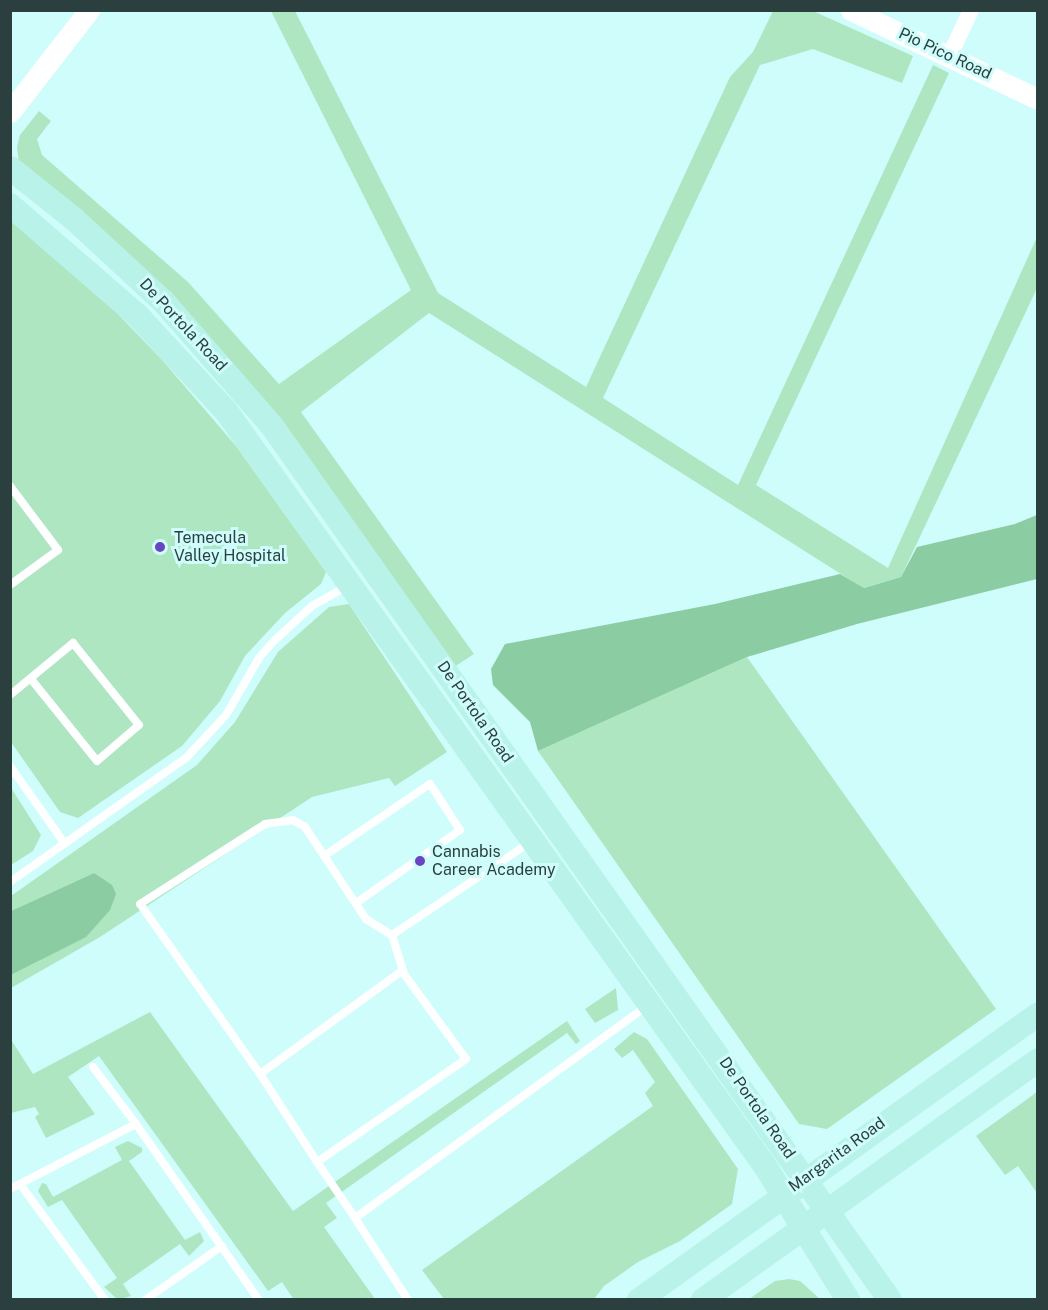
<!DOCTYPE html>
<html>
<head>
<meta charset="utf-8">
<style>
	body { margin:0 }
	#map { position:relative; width:1048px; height:1310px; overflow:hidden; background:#cefdfc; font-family:"Public Sans",sans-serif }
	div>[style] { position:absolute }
	.green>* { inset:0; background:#aee6c2 }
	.forest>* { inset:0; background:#8bcca3 }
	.service>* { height:8px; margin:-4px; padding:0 4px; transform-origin:4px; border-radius:4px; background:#fff }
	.minor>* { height:16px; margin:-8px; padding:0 8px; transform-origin:8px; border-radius:8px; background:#fff }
	.tertiary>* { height:21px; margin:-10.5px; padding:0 10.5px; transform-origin:10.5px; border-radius:10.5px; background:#fff }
	.secondary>* { height:24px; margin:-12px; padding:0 12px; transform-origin:12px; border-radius:12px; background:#b8f2e8 }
	.dots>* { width:16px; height:16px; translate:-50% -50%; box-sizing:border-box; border:3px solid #cefdfc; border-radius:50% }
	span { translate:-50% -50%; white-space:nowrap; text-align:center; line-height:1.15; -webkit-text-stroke:6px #cefdfc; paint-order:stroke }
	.street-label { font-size:16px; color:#2c3f3f }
	.poi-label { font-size:16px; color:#2c3f3f }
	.left { translate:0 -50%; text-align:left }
	.frame { position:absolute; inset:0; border:12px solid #2c3f3f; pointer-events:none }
</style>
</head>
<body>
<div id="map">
	<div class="green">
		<div style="clip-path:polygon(271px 11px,295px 11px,438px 293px,586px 387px,730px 77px,753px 52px,773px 11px,813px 11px,913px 56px,902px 83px,813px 49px,760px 65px,603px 398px,738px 485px,933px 65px,949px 73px,756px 485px,888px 568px,1037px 237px,1037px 288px,901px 577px,863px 588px,429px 313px,301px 412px,474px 654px,454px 667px,310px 461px,19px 163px,17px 147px,20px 135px,39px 111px,51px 121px,37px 139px,42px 155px,188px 282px,279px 384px,411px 290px)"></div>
		<div style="clip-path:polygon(10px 216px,71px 265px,163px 361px,236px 446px,326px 572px,321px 584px,285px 613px,245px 656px,220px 701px,182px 746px,78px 818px,60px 812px,11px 742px)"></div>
		<div style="clip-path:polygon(349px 604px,447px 752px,395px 786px,389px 778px,312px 797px,100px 937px,11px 988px,11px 975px,41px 960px,94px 873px,11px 911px,11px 896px,197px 765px,235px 722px,278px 652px,329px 607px)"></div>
		<div style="clip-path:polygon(747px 657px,996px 1009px,827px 1129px,799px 1124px,538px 751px)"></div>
		<div style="clip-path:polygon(10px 786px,41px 835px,33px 851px,11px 865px)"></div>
		<div style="clip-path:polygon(616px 988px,618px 1010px,595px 1023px,585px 1009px)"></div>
		<div style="clip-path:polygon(150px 1012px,293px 1211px,567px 1021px,580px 1041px,576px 1044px,567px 1033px,326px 1203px,337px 1218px,324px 1227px,375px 1299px,294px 1300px,282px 1282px,268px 1291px,99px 1056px,68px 1077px,95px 1114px,46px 1138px,35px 1117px,39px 1114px,35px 1107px,11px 1113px,10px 1038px,33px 1074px)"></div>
		<div style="clip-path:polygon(634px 1032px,647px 1039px,738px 1169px,732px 1204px,680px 1241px,638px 1262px,604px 1286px,594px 1299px,444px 1299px,422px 1270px,653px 1106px,645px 1093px,655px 1082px,633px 1050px,622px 1058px,614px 1049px)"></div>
		<div style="clip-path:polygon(1037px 1092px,1037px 1193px,1018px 1166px,1005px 1175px,976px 1136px)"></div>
		<div style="clip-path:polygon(128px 1141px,142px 1148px,142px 1152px,129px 1161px,185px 1240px,200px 1232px,204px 1241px,189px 1256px,180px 1244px,123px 1284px,131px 1296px,118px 1300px,104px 1287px,117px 1278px,62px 1200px,48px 1207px,38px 1191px,42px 1183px,46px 1184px,53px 1197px,122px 1160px,115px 1147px)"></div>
		<div style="clip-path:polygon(789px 1279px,800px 1281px,820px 1299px,749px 1299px,775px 1281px)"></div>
	</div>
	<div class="forest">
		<div style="clip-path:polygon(1037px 515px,1037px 579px,857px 624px,747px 657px,538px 751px,530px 722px,493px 685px,491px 669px,505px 644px,715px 604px,840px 574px,864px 588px,901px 577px,917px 547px,1015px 524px)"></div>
		<div style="clip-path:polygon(94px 873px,112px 885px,116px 894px,110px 910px,86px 937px,11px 975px,11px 911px)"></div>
	</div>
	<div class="service">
		<div style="left:10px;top:486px;width:80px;rotate:53.1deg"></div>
		<div style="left:58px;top:550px;width:59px;rotate:143.9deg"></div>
		<div style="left:10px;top:695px;width:82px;rotate:-39.5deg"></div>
		<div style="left:73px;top:643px;width:105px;rotate:51.2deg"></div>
		<div style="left:139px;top:725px;width:55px;rotate:139.4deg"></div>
		<div style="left:97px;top:761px;width:105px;rotate:-128.8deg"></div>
		<div style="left:10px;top:766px;width:95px;rotate:54.8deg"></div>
		<div style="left:324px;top:856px;width:128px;rotate:-34.2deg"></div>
		<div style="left:430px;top:784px;width:55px;rotate:56.9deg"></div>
		<div style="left:460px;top:830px;width:127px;rotate:144.9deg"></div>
		<div style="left:10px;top:882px;width:217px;rotate:-35.2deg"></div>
		<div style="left:187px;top:757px;width:57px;rotate:-47.1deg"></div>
		<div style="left:226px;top:715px;width:66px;rotate:-59.9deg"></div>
		<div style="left:259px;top:658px;width:23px;rotate:-49deg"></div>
		<div style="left:274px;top:641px;width:52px;rotate:-42.6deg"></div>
		<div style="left:312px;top:606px;width:40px;rotate:-29.7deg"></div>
		<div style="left:392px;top:935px;width:41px;rotate:72.9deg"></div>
		<div style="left:404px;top:974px;width:105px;rotate:53.9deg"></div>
		<div style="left:466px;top:1059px;width:181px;rotate:145.3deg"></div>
		<div style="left:317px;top:1162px;width:105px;rotate:-122.9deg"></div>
		<div style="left:260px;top:1074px;width:177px;rotate:-36deg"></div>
		<div style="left:93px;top:1067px;width:71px;rotate:53deg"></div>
		<div style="left:260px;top:1074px;width:208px;rotate:-125.2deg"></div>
		<div style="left:140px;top:904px;width:148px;rotate:-32.6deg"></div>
		<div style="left:265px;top:824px;width:28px;rotate:-8deg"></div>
		<div style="left:293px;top:820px;width:14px;rotate:30deg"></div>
		<div style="left:305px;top:827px;width:110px;rotate:56.5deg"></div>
		<div style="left:366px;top:919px;width:31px;rotate:32deg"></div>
		<div style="left:392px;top:935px;width:169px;rotate:-33.9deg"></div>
		<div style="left:317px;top:1162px;width:68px;rotate:55.8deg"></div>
		<div style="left:20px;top:1184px;width:144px;rotate:53.8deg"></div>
		<div style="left:10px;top:1189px;width:142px;rotate:-27.3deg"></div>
		<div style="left:136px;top:1124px;width:215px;rotate:55.1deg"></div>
		<div style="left:145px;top:1300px;width:94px;rotate:-35deg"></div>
		<div style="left:408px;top:1300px;width:98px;rotate:-122.9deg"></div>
		<div style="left:355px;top:1218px;width:361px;rotate:-36deg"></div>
	</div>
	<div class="minor">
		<div style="left:950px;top:55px;width:50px;rotate:-65deg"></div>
	</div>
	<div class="tertiary">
		<div style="left:851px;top:10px;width:207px;rotate:25.5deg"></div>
		<div style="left:10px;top:112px;width:129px;rotate:-52.2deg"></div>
	</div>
	<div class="secondary">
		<div style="left:10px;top:168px;width:82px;rotate:38.6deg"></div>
		<div style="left:74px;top:219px;width:121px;rotate:42.7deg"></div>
		<div style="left:163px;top:301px;width:166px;rotate:48.9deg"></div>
		<div style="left:272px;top:426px;width:1070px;rotate:54.74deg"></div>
		<div style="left:10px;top:205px;width:168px;rotate:40.9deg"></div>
		<div style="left:137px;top:315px;width:131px;rotate:47.2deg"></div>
		<div style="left:226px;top:411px;width:928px;rotate:54.48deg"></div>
		<div style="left:765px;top:1166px;width:158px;rotate:58.2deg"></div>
		<div style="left:639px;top:1300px;width:491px;rotate:-35.6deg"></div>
		<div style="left:703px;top:1300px;width:412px;rotate:-35.6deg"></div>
	</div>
	<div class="dots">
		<div style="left:160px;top:547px;background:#6946bf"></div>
		<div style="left:420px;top:861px;background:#6946bf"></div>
	</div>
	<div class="street-label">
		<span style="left:945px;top:54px;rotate:25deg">Pio Pico Road</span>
		<span style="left:183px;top:325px;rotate:47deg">De Portola Road</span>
		<span style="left:475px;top:712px;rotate:55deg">De Portola Road</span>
		<span style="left:757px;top:1108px;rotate:55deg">De Portola Road</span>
		<span style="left:837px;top:1155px;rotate:-36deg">Margarita Road</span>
	</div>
	<div class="poi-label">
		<span class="left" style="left:174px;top:547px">Temecula<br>Valley Hospital</span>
		<span class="left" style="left:432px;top:861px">Cannabis<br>Career Academy</span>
	</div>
	<div class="frame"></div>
</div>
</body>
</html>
